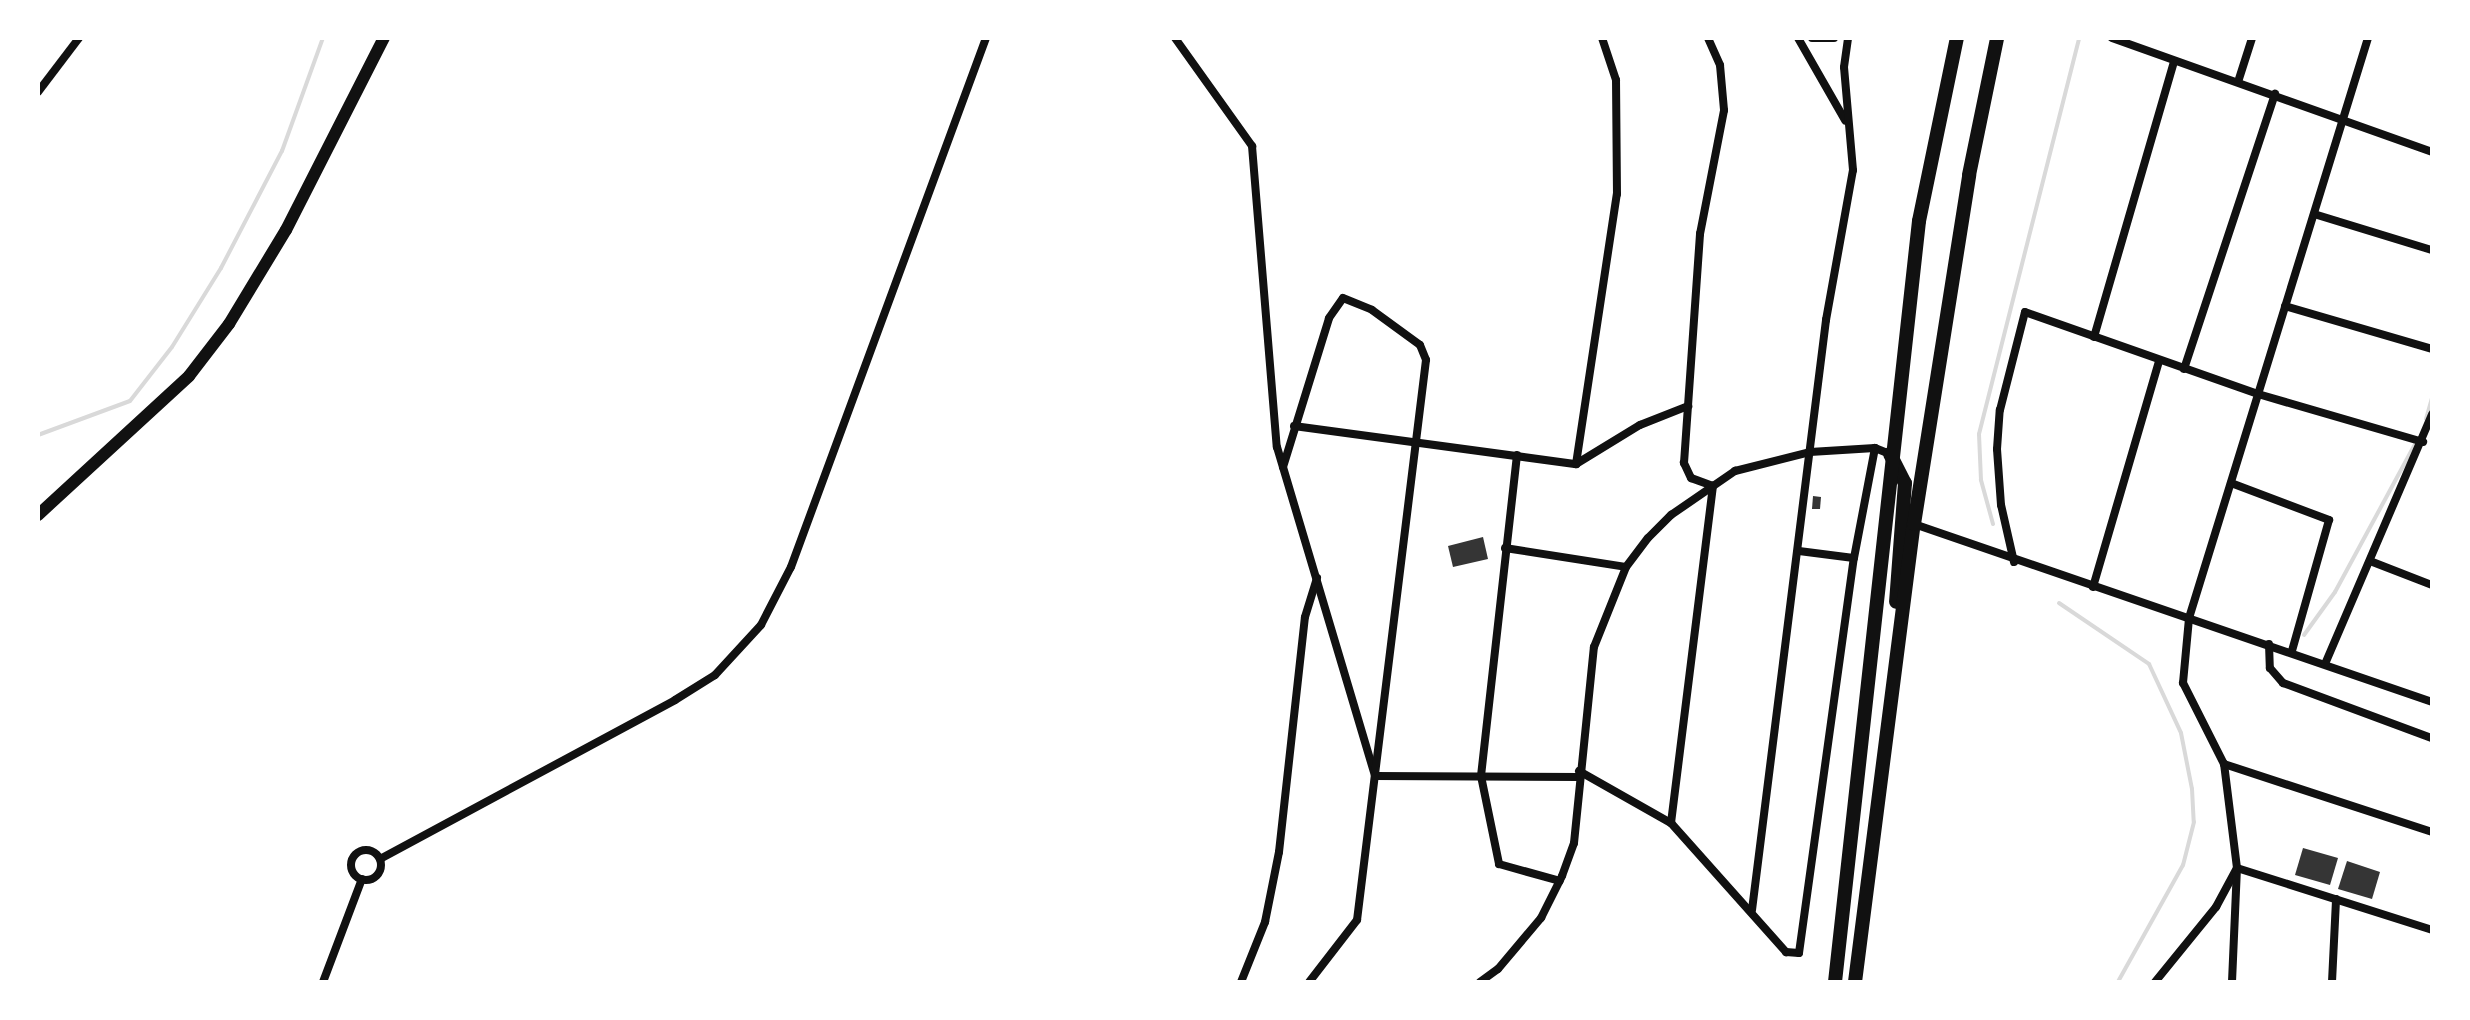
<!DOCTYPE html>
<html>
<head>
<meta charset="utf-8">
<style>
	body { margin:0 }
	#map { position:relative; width:2470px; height:1020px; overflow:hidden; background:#fff; font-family:Ubuntu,sans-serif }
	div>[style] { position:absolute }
	.stream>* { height:4px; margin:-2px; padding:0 2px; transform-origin:2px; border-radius:2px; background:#d9d9d9 }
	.building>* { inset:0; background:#353535 }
	.minor>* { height:8px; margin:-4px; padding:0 4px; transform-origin:4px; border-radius:4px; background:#111 }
	.minor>.ring { margin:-4px; padding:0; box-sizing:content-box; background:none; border:8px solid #111; border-radius:50% }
	.secondary>* { height:12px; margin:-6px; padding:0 6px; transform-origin:6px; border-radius:6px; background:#111 }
	.trunk>* { height:14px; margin:-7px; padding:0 7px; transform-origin:7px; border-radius:7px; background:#111 }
	span { translate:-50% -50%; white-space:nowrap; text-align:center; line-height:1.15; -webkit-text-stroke:7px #fff; paint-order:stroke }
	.frame { position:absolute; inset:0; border:40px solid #fff; pointer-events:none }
</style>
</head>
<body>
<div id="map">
	<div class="stream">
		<div style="left:2426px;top:419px;width:22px;rotate:-74deg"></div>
		<div style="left:38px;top:435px;width:98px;rotate:-20.3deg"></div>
		<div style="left:130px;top:401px;width:68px;rotate:-52.1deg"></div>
		<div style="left:172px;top:347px;width:93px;rotate:-58.2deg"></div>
		<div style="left:221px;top:268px;width:132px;rotate:-62.5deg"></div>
		<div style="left:282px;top:151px;width:120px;rotate:-70.1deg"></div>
		<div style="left:1993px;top:524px;width:46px;rotate:-105.3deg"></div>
		<div style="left:1981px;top:480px;width:46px;rotate:-92.5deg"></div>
		<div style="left:1979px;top:434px;width:408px;rotate:-75.8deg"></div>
		<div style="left:2059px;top:603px;width:109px;rotate:34.1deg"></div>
		<div style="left:2149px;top:664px;width:76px;rotate:65.1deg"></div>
		<div style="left:2181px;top:733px;width:57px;rotate:78.9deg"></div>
		<div style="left:2192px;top:789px;width:33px;rotate:87deg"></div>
		<div style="left:2194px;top:822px;width:44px;rotate:104.3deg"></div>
		<div style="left:2183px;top:865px;width:134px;rotate:119.1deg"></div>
		<div style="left:2304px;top:635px;width:53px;rotate:-54.2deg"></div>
		<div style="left:2335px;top:592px;width:170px;rotate:-61.6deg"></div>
	</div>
	<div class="building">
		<div style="clip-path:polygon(1813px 496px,1821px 497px,1820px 509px,1812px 509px)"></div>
		<div style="clip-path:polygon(1483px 537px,1488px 559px,1453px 567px,1448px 546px)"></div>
		<div style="clip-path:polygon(2303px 848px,2338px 858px,2330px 885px,2295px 875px)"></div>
		<div style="clip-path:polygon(2347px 861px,2380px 872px,2372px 899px,2338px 889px)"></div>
	</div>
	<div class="minor">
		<div style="left:1175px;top:38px;width:133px;rotate:54.5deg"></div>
		<div style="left:1252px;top:146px;width:302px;rotate:85.3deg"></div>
		<div style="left:1277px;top:447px;width:343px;rotate:73.4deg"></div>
		<div style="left:1375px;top:776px;width:204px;rotate:0.3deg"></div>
		<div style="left:1798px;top:38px;width:95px;rotate:60.2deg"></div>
		<div style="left:1812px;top:38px;width:22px"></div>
		<div style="left:2112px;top:38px;width:340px;rotate:19.6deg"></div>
		<div style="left:2238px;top:82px;width:46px;rotate:-72.3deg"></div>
		<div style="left:38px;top:92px;width:68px;rotate:-52.8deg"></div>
		<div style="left:2314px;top:214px;width:123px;rotate:17deg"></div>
		<div style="left:2285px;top:306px;width:153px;rotate:16.3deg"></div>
		<div style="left:2094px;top:337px;width:287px;rotate:-73.8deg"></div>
		<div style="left:2184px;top:369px;width:290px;rotate:-71.7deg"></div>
		<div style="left:1294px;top:426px;width:285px;rotate:7.7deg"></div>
		<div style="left:1576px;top:464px;width:75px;rotate:-31.4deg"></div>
		<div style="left:1640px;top:425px;width:52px;rotate:-21.6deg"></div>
		<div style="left:1517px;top:455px;width:323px;rotate:96.4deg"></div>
		<div style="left:1481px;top:776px;width:90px;rotate:78.4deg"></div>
		<div style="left:1499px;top:864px;width:63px;rotate:15.6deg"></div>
		<div style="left:1576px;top:464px;width:273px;rotate:-81.4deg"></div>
		<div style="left:1617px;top:194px;width:114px;rotate:-90.5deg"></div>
		<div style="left:1616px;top:80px;width:44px;rotate:-108.4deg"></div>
		<div style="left:1283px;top:467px;width:156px;rotate:-72.8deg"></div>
		<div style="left:1329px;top:318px;width:24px;rotate:-55deg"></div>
		<div style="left:1343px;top:298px;width:31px;rotate:22deg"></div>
		<div style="left:1372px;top:310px;width:59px;rotate:36.1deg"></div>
		<div style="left:1420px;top:345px;width:16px;rotate:68deg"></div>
		<div style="left:1426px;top:360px;width:564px;rotate:97.02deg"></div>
		<div style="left:1357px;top:920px;width:78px;rotate:127.7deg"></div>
		<div style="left:2231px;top:483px;width:105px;rotate:20.7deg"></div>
		<div style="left:2329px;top:520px;width:136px;rotate:105.8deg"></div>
		<div style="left:1914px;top:524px;width:548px;rotate:18.96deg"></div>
		<div style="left:1505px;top:548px;width:122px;rotate:8.9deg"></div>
		<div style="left:1799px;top:551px;width:55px;rotate:7.3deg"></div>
		<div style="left:2370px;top:561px;width:66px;rotate:21.2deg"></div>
		<div style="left:2014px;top:562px;width:58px;rotate:-102.8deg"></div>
		<div style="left:2001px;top:505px;width:56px;rotate:-94.1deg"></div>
		<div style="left:1997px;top:449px;width:39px;rotate:-86deg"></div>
		<div style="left:2000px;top:410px;width:101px;rotate:-75.7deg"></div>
		<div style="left:2025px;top:312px;width:247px;rotate:19.4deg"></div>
		<div style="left:2258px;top:394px;width:172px;rotate:16.2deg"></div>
		<div style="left:2093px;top:587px;width:235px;rotate:-73.7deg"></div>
		<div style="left:2269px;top:644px;width:24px;rotate:88deg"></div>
		<div style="left:2270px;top:668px;width:20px;rotate:49deg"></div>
		<div style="left:2283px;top:683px;width:159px;rotate:20.3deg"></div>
		<div style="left:2325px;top:664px;width:272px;rotate:-66.8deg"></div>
		<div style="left:2224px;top:764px;width:219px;rotate:18.1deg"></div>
		<div style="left:1579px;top:771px;width:106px;rotate:29.5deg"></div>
		<div style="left:1671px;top:823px;width:173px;rotate:48.3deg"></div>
		<div style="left:1786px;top:952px;width:13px;rotate:4deg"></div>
		<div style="left:1799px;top:953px;width:399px;rotate:-82.1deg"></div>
		<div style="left:1854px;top:558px;width:112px;rotate:-79.2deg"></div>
		<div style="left:1671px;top:823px;width:340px;rotate:-82.9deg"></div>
		<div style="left:1713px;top:486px;width:23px;rotate:-160deg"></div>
		<div style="left:1691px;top:478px;width:17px;rotate:-115deg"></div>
		<div style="left:1684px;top:463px;width:230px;rotate:-86deg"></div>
		<div style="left:1700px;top:234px;width:126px;rotate:-79deg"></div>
		<div style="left:1724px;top:110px;width:45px;rotate:-95.1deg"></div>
		<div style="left:1720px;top:65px;width:30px;rotate:-114deg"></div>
		<div class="ring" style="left:351px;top:850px;width:22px;height:22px"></div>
		<div style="left:380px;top:859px;width:335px;rotate:-28.3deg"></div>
		<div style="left:675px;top:700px;width:47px;rotate:-32deg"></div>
		<div style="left:715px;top:675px;width:68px;rotate:-47.4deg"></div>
		<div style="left:761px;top:625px;width:65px;rotate:-62.7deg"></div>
		<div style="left:791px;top:567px;width:564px;rotate:-69.77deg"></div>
		<div style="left:1752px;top:910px;width:595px;rotate:-82.85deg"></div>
		<div style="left:1826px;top:320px;width:152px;rotate:-79.8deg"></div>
		<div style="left:1853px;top:170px;width:103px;rotate:-95deg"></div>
		<div style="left:1844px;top:67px;width:29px;rotate:-82deg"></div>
		<div style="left:323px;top:982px;width:110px;rotate:-69.3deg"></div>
		<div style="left:1241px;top:982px;width:65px;rotate:-68.2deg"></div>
		<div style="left:1265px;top:922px;width:71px;rotate:-78.7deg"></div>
		<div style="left:1279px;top:852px;width:236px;rotate:-83.7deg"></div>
		<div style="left:1305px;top:617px;width:41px;rotate:-72.9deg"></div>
		<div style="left:1480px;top:982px;width:22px;rotate:-36deg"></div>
		<div style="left:1498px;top:969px;width:67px;rotate:-49.9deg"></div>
		<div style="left:1541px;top:918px;width:47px;rotate:-63.4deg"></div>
		<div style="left:1562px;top:876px;width:35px;rotate:-70deg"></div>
		<div style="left:1574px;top:843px;width:197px;rotate:-84.2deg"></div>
		<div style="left:1594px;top:647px;width:86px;rotate:-68.2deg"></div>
		<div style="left:1626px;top:567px;width:36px;rotate:-53deg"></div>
		<div style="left:1648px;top:538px;width:33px;rotate:-45deg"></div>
		<div style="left:1671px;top:515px;width:78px;rotate:-34.5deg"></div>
		<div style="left:1735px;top:471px;width:77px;rotate:-14.2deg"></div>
		<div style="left:1810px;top:452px;width:65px;rotate:-3.5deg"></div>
		<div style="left:1875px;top:448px;width:16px;rotate:22deg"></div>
		<div style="left:2155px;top:982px;width:97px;rotate:-50.9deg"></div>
		<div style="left:2216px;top:907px;width:44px;rotate:-61.7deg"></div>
		<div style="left:2237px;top:868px;width:205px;rotate:17.6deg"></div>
		<div style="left:2232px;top:982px;width:114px;rotate:-87.5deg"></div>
		<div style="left:2237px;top:868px;width:105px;rotate:-97.1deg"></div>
		<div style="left:2224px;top:764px;width:91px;rotate:-116.8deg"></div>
		<div style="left:2183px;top:683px;width:65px;rotate:-84.7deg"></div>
		<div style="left:2189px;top:618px;width:607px;rotate:-72.85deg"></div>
		<div style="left:2332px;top:982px;width:83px;rotate:-87.2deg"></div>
	</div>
	<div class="secondary">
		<div style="left:38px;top:515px;width:205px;rotate:-42.6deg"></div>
		<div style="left:189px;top:376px;width:66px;rotate:-52.4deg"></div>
		<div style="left:229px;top:324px;width:110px;rotate:-58.8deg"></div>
		<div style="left:286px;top:230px;width:216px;rotate:-63deg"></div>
	</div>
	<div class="trunk">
		<div style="left:1890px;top:454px;width:33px;rotate:63deg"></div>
		<div style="left:1905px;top:483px;width:119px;rotate:94.3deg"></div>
		<div style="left:1835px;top:982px;width:766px;rotate:-83.7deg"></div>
		<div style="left:1919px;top:221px;width:187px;rotate:-78.3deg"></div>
		<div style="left:1855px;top:982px;width:462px;rotate:-82.7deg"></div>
		<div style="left:1914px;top:524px;width:353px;rotate:-81deg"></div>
		<div style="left:1969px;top:175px;width:140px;rotate:-78.4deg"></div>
	</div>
	<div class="frame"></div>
</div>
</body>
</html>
